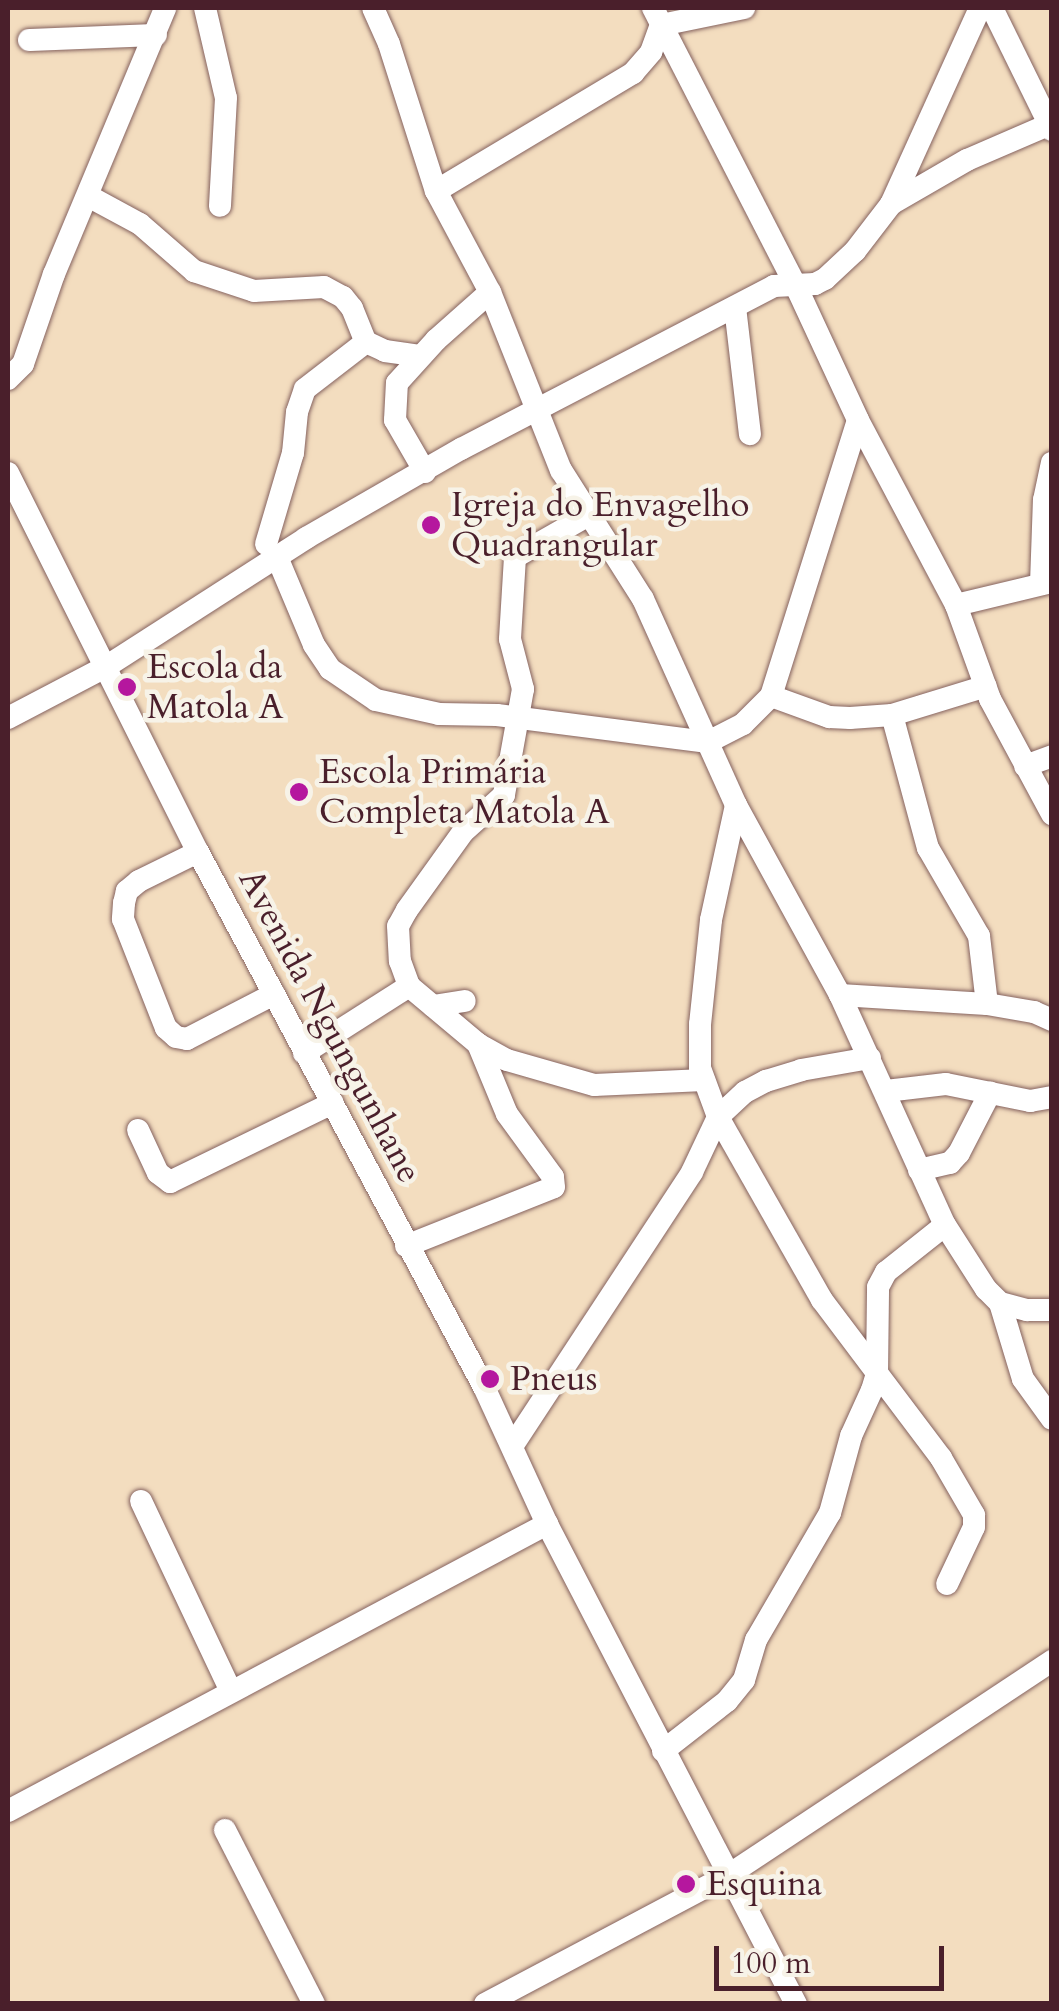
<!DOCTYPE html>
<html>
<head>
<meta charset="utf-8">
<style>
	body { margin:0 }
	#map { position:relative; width:1059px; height:2011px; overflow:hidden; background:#f3ddbf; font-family:Cardo,serif }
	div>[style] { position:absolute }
	.roads { filter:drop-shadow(0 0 2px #85625f) drop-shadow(0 0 2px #85625f) }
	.minor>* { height:22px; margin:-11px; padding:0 11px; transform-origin:11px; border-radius:11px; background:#fff }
	.dots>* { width:28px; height:28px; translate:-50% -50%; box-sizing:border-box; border:5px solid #f7f3e8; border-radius:50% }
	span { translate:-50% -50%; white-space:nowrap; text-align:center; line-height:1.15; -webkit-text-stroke:9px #f7f3e8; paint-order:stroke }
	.poi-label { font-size:35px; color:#4a1f2b }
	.left { translate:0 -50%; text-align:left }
	.street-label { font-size:35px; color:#4a1f2b }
	.frame { position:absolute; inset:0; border:10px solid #4a1f2b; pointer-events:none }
	.scale { position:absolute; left:714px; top:1946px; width:230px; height:45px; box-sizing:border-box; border:5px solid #4a1f2b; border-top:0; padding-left:12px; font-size:30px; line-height:35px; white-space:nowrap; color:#4a1f2b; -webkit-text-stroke:8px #f7f3e8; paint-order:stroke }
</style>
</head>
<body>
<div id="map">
	<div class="roads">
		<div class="minor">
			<div style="left:205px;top:8px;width:92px;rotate:76.9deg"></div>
			<div style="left:226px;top:98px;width:108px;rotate:93.2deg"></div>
			<div style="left:373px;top:8px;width:39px;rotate:66deg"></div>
			<div style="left:389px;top:44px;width:154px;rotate:72.3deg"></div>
			<div style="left:436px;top:191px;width:115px;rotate:61.9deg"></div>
			<div style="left:490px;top:292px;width:192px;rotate:68.3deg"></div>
			<div style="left:561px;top:470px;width:153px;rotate:57.6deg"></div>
			<div style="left:643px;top:599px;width:226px;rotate:65.7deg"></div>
			<div style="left:736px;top:805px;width:217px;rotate:61.3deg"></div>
			<div style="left:840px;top:995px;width:253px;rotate:65.5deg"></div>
			<div style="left:945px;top:1225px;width:76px;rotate:57.4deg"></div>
			<div style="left:986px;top:1289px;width:20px;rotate:45deg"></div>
			<div style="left:1000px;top:1303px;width:28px;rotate:15deg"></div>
			<div style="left:1027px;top:1310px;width:25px"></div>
			<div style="left:653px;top:8px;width:310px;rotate:62.8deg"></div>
			<div style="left:795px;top:284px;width:150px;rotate:65.1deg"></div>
			<div style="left:858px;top:420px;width:209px;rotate:62.1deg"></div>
			<div style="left:956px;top:605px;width:100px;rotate:70.1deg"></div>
			<div style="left:990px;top:699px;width:131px;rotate:61.7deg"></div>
			<div style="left:992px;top:8px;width:136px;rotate:63.8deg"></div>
			<div style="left:29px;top:40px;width:127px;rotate:-2.3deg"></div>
			<div style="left:436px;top:191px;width:230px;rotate:-30.9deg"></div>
			<div style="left:633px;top:73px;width:28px;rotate:-49deg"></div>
			<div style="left:651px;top:52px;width:29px;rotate:-70deg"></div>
			<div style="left:661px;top:25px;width:85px;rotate:-11.6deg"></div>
			<div style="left:90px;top:197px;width:57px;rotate:28.4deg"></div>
			<div style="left:140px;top:224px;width:72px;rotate:41deg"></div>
			<div style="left:194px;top:271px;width:63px;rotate:18.4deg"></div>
			<div style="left:254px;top:291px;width:70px;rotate:-3.3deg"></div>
			<div style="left:324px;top:287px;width:21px;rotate:28deg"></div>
			<div style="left:343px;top:297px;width:14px;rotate:51deg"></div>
			<div style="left:352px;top:308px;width:37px;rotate:68deg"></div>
			<div style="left:366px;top:342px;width:21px;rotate:25deg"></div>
			<div style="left:385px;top:351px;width:35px;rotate:8deg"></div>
			<div style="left:891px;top:204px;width:88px;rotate:-30.1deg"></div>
			<div style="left:967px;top:160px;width:88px;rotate:-23.4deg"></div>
			<div style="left:735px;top:307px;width:128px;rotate:83.3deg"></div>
			<div style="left:8px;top:379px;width:21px;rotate:-45deg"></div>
			<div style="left:23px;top:364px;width:95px;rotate:-71deg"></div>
			<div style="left:54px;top:274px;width:288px;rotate:-67.3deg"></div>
			<div style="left:425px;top:472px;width:60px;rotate:-120deg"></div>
			<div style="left:395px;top:420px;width:37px;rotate:-87deg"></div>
			<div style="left:397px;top:383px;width:58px;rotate:-47.8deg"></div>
			<div style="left:436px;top:340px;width:72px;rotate:-41.6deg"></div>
			<div style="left:8px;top:473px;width:424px;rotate:63.4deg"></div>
			<div style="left:198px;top:852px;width:607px;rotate:61.87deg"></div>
			<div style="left:484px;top:1387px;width:151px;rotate:65.3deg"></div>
			<div style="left:547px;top:1524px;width:541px;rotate:62.58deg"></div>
			<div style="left:587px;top:516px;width:83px;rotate:150.3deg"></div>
			<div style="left:515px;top:557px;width:82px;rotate:93.5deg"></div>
			<div style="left:510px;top:639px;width:52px;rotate:75.4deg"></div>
			<div style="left:523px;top:689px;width:108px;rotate:100.2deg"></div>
			<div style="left:504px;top:795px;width:55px;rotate:137.9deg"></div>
			<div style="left:463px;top:832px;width:96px;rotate:125.7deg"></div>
			<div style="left:407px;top:910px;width:18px;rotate:119deg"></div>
			<div style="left:398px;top:926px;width:35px;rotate:87deg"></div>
			<div style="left:400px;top:961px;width:27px;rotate:70deg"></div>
			<div style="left:409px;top:986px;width:90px;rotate:40deg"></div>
			<div style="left:478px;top:1044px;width:33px;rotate:29deg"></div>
			<div style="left:507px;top:1060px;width:91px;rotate:16deg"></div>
			<div style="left:594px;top:1085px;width:110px;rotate:-2.6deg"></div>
			<div style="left:266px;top:544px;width:95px;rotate:-73.5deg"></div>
			<div style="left:293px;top:453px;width:41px;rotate:-84.4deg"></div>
			<div style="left:297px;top:412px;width:24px;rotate:-71deg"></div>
			<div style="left:305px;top:389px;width:77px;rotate:-37.6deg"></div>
			<div style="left:277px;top:557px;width:95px;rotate:67.2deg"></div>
			<div style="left:314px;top:645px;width:29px;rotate:56deg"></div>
			<div style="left:330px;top:669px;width:55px;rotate:34deg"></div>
			<div style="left:376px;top:700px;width:65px;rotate:12.5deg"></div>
			<div style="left:439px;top:714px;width:58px;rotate:1deg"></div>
			<div style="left:497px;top:715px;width:213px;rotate:7.3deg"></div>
			<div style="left:708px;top:742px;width:39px;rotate:-27deg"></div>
			<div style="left:743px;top:724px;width:40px;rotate:-45deg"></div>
			<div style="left:771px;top:696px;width:289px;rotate:-72.5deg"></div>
			<div style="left:1041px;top:584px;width:84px;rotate:-88deg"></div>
			<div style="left:1044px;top:500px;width:38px;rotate:-78deg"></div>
			<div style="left:956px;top:605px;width:99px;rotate:-13.5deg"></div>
			<div style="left:771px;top:696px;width:62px;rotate:19.9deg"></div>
			<div style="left:829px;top:717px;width:21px;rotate:3deg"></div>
			<div style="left:850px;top:718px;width:42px;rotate:-4.1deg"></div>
			<div style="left:892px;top:715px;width:98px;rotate:-17.1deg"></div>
			<div style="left:892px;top:715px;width:138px;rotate:74.9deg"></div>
			<div style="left:928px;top:848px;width:102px;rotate:59.9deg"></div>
			<div style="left:979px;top:936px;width:68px;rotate:83.3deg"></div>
			<div style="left:8px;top:718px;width:112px;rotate:-27.7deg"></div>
			<div style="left:107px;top:666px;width:237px;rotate:-32.7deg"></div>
			<div style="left:306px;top:538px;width:179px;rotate:-29.9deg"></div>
			<div style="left:461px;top:449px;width:353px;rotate:-27.5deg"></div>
			<div style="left:774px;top:286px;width:41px;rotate:-2.8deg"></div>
			<div style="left:815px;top:284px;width:11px;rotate:-27deg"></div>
			<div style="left:825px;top:279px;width:41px;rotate:-43deg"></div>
			<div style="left:855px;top:251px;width:59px;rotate:-52.5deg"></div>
			<div style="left:891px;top:204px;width:215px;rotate:-65.6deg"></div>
			<div style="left:1025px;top:766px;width:29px;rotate:-20deg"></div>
			<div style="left:736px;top:805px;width:118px;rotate:102.3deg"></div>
			<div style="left:711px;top:920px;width:105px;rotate:96deg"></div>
			<div style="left:700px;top:1024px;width:44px;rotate:90deg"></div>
			<div style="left:700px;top:1068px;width:52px;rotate:69.8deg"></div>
			<div style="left:718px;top:1117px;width:210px;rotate:60.4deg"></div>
			<div style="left:822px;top:1300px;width:198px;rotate:53deg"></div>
			<div style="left:941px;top:1458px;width:66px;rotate:59.9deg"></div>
			<div style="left:974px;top:1515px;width:12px;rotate:90deg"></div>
			<div style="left:974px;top:1527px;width:63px;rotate:115.3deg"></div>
			<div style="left:198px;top:852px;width:66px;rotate:153.8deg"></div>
			<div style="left:139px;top:881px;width:16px;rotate:140deg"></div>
			<div style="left:127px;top:891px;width:12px;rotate:104deg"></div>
			<div style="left:124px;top:903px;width:16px;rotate:94deg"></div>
			<div style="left:123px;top:919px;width:117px;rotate:68.5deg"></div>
			<div style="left:166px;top:1028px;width:13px;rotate:42deg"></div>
			<div style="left:176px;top:1037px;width:11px;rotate:10deg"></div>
			<div style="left:187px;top:1039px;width:98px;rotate:-27.3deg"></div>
			<div style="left:840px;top:995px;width:147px;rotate:3.5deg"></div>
			<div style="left:987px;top:1004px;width:48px;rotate:9.7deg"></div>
			<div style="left:1034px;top:1012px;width:20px;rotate:24deg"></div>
			<div style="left:433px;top:1006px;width:32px;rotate:-9deg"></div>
			<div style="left:304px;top:1053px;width:125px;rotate:-32.5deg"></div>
			<div style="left:886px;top:1091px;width:60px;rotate:-6.7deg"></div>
			<div style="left:946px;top:1084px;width:86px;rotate:11.4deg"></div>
			<div style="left:1030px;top:1101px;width:22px;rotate:-10deg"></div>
			<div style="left:138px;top:1130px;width:47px;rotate:65.1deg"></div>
			<div style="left:158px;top:1173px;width:15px;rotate:37deg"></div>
			<div style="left:170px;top:1182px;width:181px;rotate:-25.9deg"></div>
			<div style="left:919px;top:1170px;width:32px;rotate:-13deg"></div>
			<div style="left:950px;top:1163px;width:13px;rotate:-48deg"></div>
			<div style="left:959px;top:1153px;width:68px;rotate:-62.7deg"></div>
			<div style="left:406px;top:1246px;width:159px;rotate:-21.7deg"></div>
			<div style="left:554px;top:1187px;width:10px;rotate:-96deg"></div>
			<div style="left:553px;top:1177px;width:78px;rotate:-126.1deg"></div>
			<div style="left:507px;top:1114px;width:76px;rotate:-112.5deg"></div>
			<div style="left:1000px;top:1303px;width:79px;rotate:73.2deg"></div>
			<div style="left:1023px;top:1379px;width:49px;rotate:54.1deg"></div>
			<div style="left:513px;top:1445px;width:326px;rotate:-56.7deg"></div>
			<div style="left:692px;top:1172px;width:61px;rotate:-64.7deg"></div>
			<div style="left:718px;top:1117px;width:37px;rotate:-43deg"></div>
			<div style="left:745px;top:1092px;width:24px;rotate:-28deg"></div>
			<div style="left:766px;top:1081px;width:37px;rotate:-17deg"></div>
			<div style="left:801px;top:1070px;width:70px;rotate:-9.9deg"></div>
			<div style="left:141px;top:1501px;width:210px;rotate:64.7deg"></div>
			<div style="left:663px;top:1751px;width:81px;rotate:-38deg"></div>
			<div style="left:727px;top:1701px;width:27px;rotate:-51deg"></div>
			<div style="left:744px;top:1680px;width:42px;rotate:-73.3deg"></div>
			<div style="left:756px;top:1640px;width:147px;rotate:-59.8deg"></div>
			<div style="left:830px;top:1513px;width:80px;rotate:-74.7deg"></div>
			<div style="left:851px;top:1436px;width:51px;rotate:-65.5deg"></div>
			<div style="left:872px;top:1390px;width:17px;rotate:-73deg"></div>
			<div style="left:877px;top:1374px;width:87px;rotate:-89.3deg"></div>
			<div style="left:878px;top:1287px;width:17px;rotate:-62deg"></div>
			<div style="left:886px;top:1272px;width:75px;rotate:-38.5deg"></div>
			<div style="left:8px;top:1811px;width:611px;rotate:-28.03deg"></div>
			<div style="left:225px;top:1830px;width:195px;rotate:62.9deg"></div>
			<div style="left:485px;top:2004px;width:274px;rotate:-27.9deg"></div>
			<div style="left:727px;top:1876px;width:390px;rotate:-33.5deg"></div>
		</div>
	</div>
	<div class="dots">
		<div style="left:431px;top:525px;background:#b5179e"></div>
		<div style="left:127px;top:687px;background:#b5179e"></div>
		<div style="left:299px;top:792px;background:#b5179e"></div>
		<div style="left:490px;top:1379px;background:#b5179e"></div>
		<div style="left:686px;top:1884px;background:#b5179e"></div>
	</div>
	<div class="poi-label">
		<span class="left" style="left:451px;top:525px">Igreja do Envagelho<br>Quadrangular</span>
		<span class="left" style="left:147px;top:687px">Escola da<br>Matola A</span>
		<span class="left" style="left:319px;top:792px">Escola Primária<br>Completa Matola A</span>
		<span class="left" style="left:510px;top:1379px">Pneus</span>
		<span class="left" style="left:706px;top:1884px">Esquina</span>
	</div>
	<div class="street-label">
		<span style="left:330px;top:1026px;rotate:62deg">Avenida Ngungunhane</span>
	</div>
	<div class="frame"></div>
	<div class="scale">100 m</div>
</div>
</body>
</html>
